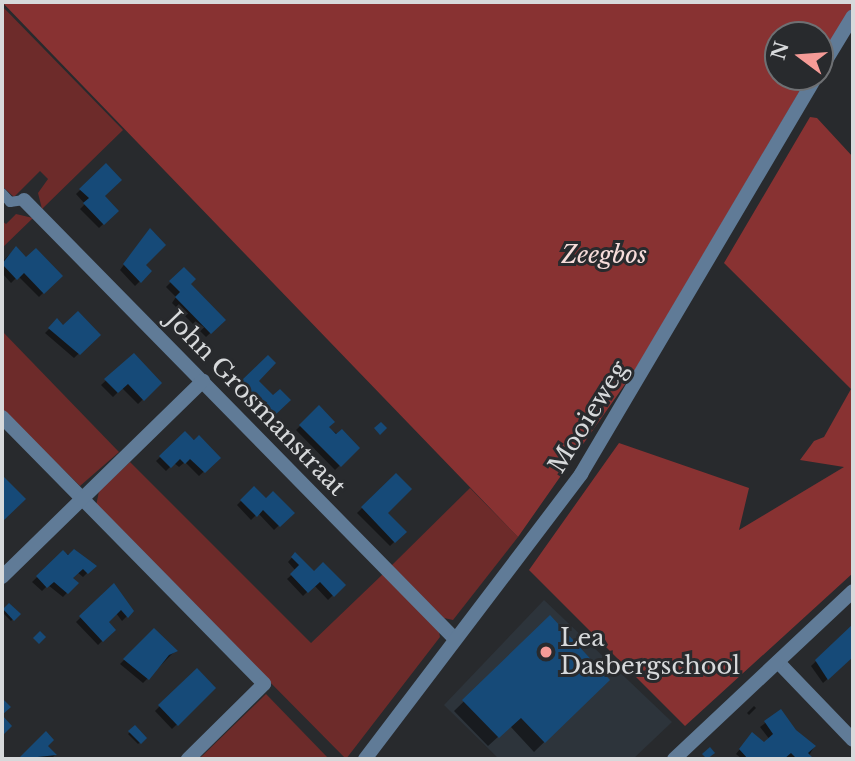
<!DOCTYPE html>
<html>
<head>
<meta charset="utf-8">
<style>
	body { margin:0 }
	#map { position:relative; width:855px; height:761px; overflow:hidden; background:#282a2d; font-family:"Libre Baskerville",serif }
	div>[style] { position:absolute }
	.built>* { inset:0; background:#2d343b }
	.green>* { inset:0; background:#6d2b2a }
	.forest>* { inset:0; background:#883232 }
	.shadow>* { inset:0; background:#0007 }
	.building>* { inset:0; background:#164a78 }
	.service>* { height:10px; margin:-5px; padding:0 5px; transform-origin:5px; border-radius:5px; background:#607b97 }
	.minor>* { height:14px; margin:-7px; padding:0 7px; transform-origin:7px; border-radius:7px; background:#607b97 }
	.dots>* { width:19px; height:19px; translate:-50% -50%; box-sizing:border-box; border:4px solid #282a2d; border-radius:50% }
	span { translate:-50% -50%; white-space:nowrap; text-align:center; line-height:1.15; -webkit-text-stroke:6px #282a2d; paint-order:stroke }
	.park-label { font-size:24px; color:#f6dcda; font-style:italic }
	.street-label { font-size:24px; color:#d7d9db }
	.poi-label { font-size:24px; color:#d7d9db }
	.left { translate:0 -50%; text-align:left }
	.frame { position:absolute; inset:0; border:4px solid #d7d9db; pointer-events:none }
	.north { position:absolute; left:764px; top:21px; width:70px; height:70px; box-sizing:border-box; background:#282a2d; border:2px solid #6e7073; border-radius:50%; rotate:286deg; font-size:19px; font-weight:700; line-height:28px; text-align:center; color:#d7d9db }
	.north::after { content:''; display:block; margin:auto; width:24px; height:32px; background:#f59b97; clip-path:polygon(50% 0,100% 100%,50% 72%,0 100%) }
</style>
</head>
<body>
<div id="map">
	<div class="built">
		<div style="clip-path:polygon(544px 600px,672px 722px,633px 759px,499px 759px,444px 705px)"></div>
	</div>
	<div class="green">
		<div style="clip-path:polygon(2px 6px,123px 130px,42px 209px,38px 193px,48px 179px,40px 171px,14px 197px,2px 186px)"></div>
		<div style="clip-path:polygon(16px 214px,33px 218px,2px 248px,2px 221px,6px 224px)"></div>
		<div style="clip-path:polygon(2px 331px,119px 452px,80px 486px,2px 409px)"></div>
		<div style="clip-path:polygon(130px 462px,311px 643px,383px 574px,439px 632px,440px 637px,346px 759px,96px 506px,99px 491px)"></div>
		<div style="clip-path:polygon(470px 488px,518px 537px,453px 620px,444px 618px,391px 566px)"></div>
		<div style="clip-path:polygon(266px 694px,329px 759px,199px 759px)"></div>
	</div>
	<div class="forest">
		<div style="clip-path:polygon(2px 2px,853px 2px,853px 6px,820px 58px,820px 35px,778px 35px,778px 77px,808px 77px,635px 370px,518px 537px)"></div>
		<div style="clip-path:polygon(810px 117px,817px 118px,853px 157px,853px 573px,685px 726px,529px 570px,619px 443px,749px 488px,739px 530px,844px 467px,800px 460px,814px 441px,824px 437px,851px 389px,724px 263px)"></div>
	</div>
	<div class="shadow">
		<div style="clip-path:polygon(106px 165px,103px 196px,117px 211px,99px 228px,80px 209px,85px 204px,76px 194px)"></div>
		<div style="clip-path:polygon(150px 231px,144px 265px,150px 271px,135px 286px,120px 270px)"></div>
		<div style="clip-path:polygon(16px 248px,26px 260px,60px 276px,39px 297px,18px 276px,11px 283px,2px 273px,2px 262px)"></div>
		<div style="clip-path:polygon(184px 269px,189px 283px,224px 320px,206px 337px,172px 303px,176px 297px,166px 287px)"></div>
		<div style="clip-path:polygon(57px 321px,63px 327px,98px 335px,74px 358px,45px 333px)"></div>
		<div style="clip-path:polygon(133px 356px,160px 383px,138px 404px,122px 388px,113px 397px,101px 385px)"></div>
		<div style="clip-path:polygon(268px 357px,256px 381px,273px 398px,288px 400px,267px 420px,236px 389px)"></div>
		<div style="clip-path:polygon(319px 408px,327px 427px,358px 448px,335px 470px,296px 430px)"></div>
		<div style="clip-path:polygon(185px 433px,218px 458px,199px 476px,185px 462px,179px 467px,174px 463px,166px 471px,156px 461px)"></div>
		<div style="clip-path:polygon(396px 475px,385px 513px,404px 532px,390px 546px,357px 513px)"></div>
		<div style="clip-path:polygon(254px 488px,266px 501px,292px 513px,274px 530px,258px 513px,251px 520px,237px 505px)"></div>
		<div style="clip-path:polygon(63px 552px,94px 566px,83px 577px,77px 572px,71px 578px,76px 583px,63px 597px,48px 585px,42px 591px,32px 582px)"></div>
		<div style="clip-path:polygon(295px 554px,314px 573px,343px 585px,328px 600px,314px 585px,303px 596px,287px 579px,296px 571px,288px 562px)"></div>
		<div style="clip-path:polygon(114px 585px,132px 611px,122px 621px,116px 613px,106px 622px,113px 630px,98px 645px,76px 622px)"></div>
		<div style="clip-path:polygon(9px 605px,18px 614px,11px 621px,2px 612px)"></div>
		<div style="clip-path:polygon(550px 618px,608px 680px,534px 752px,510px 726px,488px 746px,454px 711px)"></div>
		<div style="clip-path:polygon(853px 626px,853px 656px,823px 683px,811px 666px)"></div>
		<div style="clip-path:polygon(154px 630px,175px 651px,143px 683px,120px 664px)"></div>
		<div style="clip-path:polygon(196px 670px,214px 688px,172px 729px,155px 711px)"></div>
		<div style="clip-path:polygon(754px 706px,756px 708px,749px 715px,747px 713px)"></div>
		<div style="clip-path:polygon(781px 711px,795px 732px,814px 747px,807px 759px,742px 759px,736px 754px,748px 739px,764px 745px,770px 740px,760px 727px)"></div>
		<div style="clip-path:polygon(135px 728px,145px 738px,138px 744px,128px 734px)"></div>
		<div style="clip-path:polygon(46px 734px,46px 746px,55px 755px,51px 759px,20px 759px)"></div>
	</div>
	<div class="building">
		<div style="clip-path:polygon(106px 163px,122px 180px,105px 196px,119px 211px,104px 225px,83px 203px,89px 198px,79px 189px)"></div>
		<div style="clip-path:polygon(150px 228px,166px 245px,146px 265px,152px 271px,141px 283px,123px 264px)"></div>
		<div style="clip-path:polygon(16px 246px,26px 257px,36px 248px,63px 276px,44px 294px,24px 273px,17px 280px,2px 264px)"></div>
		<div style="clip-path:polygon(184px 267px,196px 279px,191px 284px,226px 320px,211px 334px,175px 297px,180px 292px,169px 281px)"></div>
		<div style="clip-path:polygon(78px 311px,101px 335px,80px 355px,48px 328px,57px 318px,63px 325px)"></div>
		<div style="clip-path:polygon(134px 353px,162px 383px,144px 401px,128px 384px,118px 393px,104px 379px)"></div>
		<div style="clip-path:polygon(268px 355px,276px 363px,259px 381px,273px 395px,280px 389px,291px 400px,273px 417px,239px 383px)"></div>
		<div style="clip-path:polygon(319px 405px,335px 422px,329px 427px,336px 434px,342px 429px,360px 448px,341px 467px,299px 425px)"></div>
		<div style="clip-path:polygon(381px 422px,387px 428px,380px 435px,374px 428px)"></div>
		<div style="clip-path:polygon(185px 431px,194px 440px,199px 435px,221px 458px,205px 473px,190px 459px,185px 464px,180px 459px,171px 468px,159px 456px)"></div>
		<div style="clip-path:polygon(396px 473px,412px 489px,388px 513px,407px 532px,395px 543px,361px 507px)"></div>
		<div style="clip-path:polygon(3px 476px,26px 499px,2px 522px,2px 478px)"></div>
		<div style="clip-path:polygon(254px 486px,266px 498px,273px 491px,295px 513px,280px 527px,263px 510px,257px 517px,240px 500px)"></div>
		<div style="clip-path:polygon(74px 549px,97px 566px,88px 574px,83px 569px,73px 578px,79px 583px,68px 594px,54px 582px,47px 588px,36px 576px,63px 550px,68px 555px)"></div>
		<div style="clip-path:polygon(295px 552px,314px 571px,323px 562px,346px 585px,334px 597px,320px 582px,308px 593px,290px 574px,299px 565px,291px 557px)"></div>
		<div style="clip-path:polygon(114px 583px,134px 611px,128px 618px,121px 610px,109px 622px,116px 630px,103px 642px,79px 616px)"></div>
		<div style="clip-path:polygon(9px 603px,21px 614px,14px 621px,3px 609px)"></div>
		<div style="clip-path:polygon(550px 615px,610px 680px,545px 743px,521px 718px,499px 738px,462px 700px)"></div>
		<div style="clip-path:polygon(853px 624px,853px 657px,828px 680px,815px 660px)"></div>
		<div style="clip-path:polygon(154px 628px,178px 651px,169px 655px,149px 680px,123px 659px)"></div>
		<div style="clip-path:polygon(40px 631px,46px 637px,39px 644px,33px 638px)"></div>
		<div style="clip-path:polygon(197px 668px,216px 688px,178px 726px,158px 705px)"></div>
		<div style="clip-path:polygon(2px 698px,11px 707px,2px 715px,12px 726px,2px 736px)"></div>
		<div style="clip-path:polygon(781px 709px,796px 730px,816px 746px,808px 753px,814px 759px,797px 759px,791px 753px,784px 759px,748px 759px,739px 749px,752px 732px,764px 742px,773px 734px,764px 721px)"></div>
		<div style="clip-path:polygon(135px 725px,147px 738px,141px 744px,128px 731px)"></div>
		<div style="clip-path:polygon(46px 731px,54px 740px,48px 746px,57px 755px,18px 759px)"></div>
		<div style="clip-path:polygon(710px 747px,715px 753px,707px 759px,702px 754px)"></div>
	</div>
	<div class="service">
		<div style="left:2px;top:193px;width:12px;rotate:48deg"></div>
		<div style="left:10px;top:202px;width:14px;rotate:-8deg"></div>
	</div>
	<div class="minor">
		<div style="left:820px;top:70px;width:63px;rotate:-58.6deg"></div>
		<div style="left:24px;top:200px;width:615px;rotate:45.53deg"></div>
		<div style="left:2px;top:417px;width:374px;rotate:45.5deg"></div>
		<div style="left:264px;top:684px;width:107px;rotate:135.4deg"></div>
		<div style="left:2px;top:577px;width:281px;rotate:-44.3deg"></div>
		<div style="left:778px;top:662px;width:108px;rotate:46.1deg"></div>
		<div style="left:365px;top:759px;width:358px;rotate:-52.8deg"></div>
		<div style="left:581px;top:474px;width:461px;rotate:-59.4deg"></div>
		<div style="left:674px;top:759px;width:245px;rotate:-43.2deg"></div>
	</div>
	<div class="dots">
		<div style="left:546px;top:652px;background:#f59b97"></div>
	</div>
	<div class="park-label">
		<span style="left:604px;top:255px">Zeegbos</span>
	</div>
	<div class="street-label">
		<span style="left:256px;top:403px;rotate:46deg">John Grosmanstraat</span>
		<span style="left:588px;top:417px;rotate:-58deg">Mooieweg</span>
	</div>
	<div class="poi-label">
		<span class="left" style="left:560px;top:652px">Lea<br>Dasbergschool</span>
	</div>
	<div class="frame"></div>
	<div class="north">N</div>
</div>
</body>
</html>
